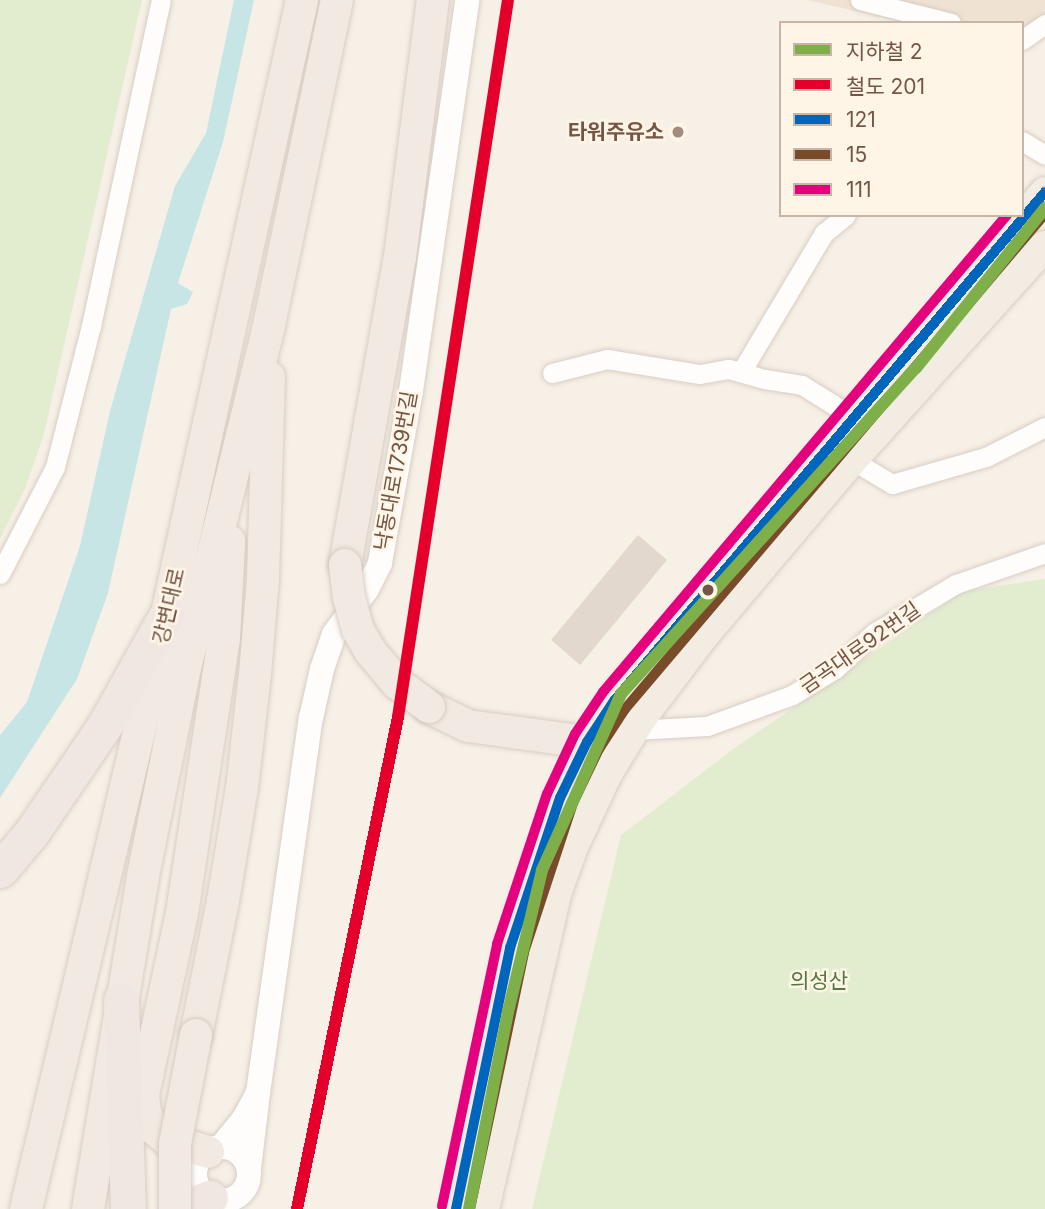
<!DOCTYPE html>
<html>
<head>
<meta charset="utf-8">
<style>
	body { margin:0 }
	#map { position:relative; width:1045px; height:1209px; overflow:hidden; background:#f7f0e6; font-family:Inter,"Noto Sans KR",sans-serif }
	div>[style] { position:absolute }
	.residential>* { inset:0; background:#f0e2d3 }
	.green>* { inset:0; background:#e2edd0 }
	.water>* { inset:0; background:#c8e5e6 }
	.building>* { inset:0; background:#e3d8ce }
	.roads { filter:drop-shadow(0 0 2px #d8cdc5) drop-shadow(0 0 2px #d8cdc5) }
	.minor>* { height:19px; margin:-9.5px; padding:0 9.5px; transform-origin:9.5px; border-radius:9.5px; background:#fefdfb }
	.tertiary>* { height:24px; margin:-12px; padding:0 12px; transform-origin:12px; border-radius:12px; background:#fefdfb }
	.tertiary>.ring { margin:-12px; padding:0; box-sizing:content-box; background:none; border:24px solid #fefdfb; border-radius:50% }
	.primary>* { height:30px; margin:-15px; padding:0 15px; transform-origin:15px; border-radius:15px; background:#f2ece3 }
	.trunk>* { height:32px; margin:-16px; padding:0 16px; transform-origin:16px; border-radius:16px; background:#f2eae2 }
	.motorway>* { height:35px; margin:-17.5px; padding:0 17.5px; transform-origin:17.5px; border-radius:17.5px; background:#f1e7e2 }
	.bridges { filter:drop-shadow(0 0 2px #d5cbc4) drop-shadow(0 0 2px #d5cbc4) }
	.trunk-bridge>* { height:32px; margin:-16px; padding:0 16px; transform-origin:16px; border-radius:16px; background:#f2eae2 }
	.bus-1>* { height:10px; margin:-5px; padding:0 5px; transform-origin:5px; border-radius:5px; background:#0065bd }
	.bus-2>* { height:10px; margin:-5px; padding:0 5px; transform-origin:5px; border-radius:5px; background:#7a4b2a }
	.bus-3>* { height:10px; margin:-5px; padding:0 5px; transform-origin:5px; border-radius:5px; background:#e5007d }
	.rail-1>* { height:12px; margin:-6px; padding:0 6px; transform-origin:6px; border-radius:6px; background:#e4002b }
	.metro-1>* { height:12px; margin:-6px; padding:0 6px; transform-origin:6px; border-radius:6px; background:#7faf48 }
	.dots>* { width:19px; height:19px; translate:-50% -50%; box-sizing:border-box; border:4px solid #fff5e6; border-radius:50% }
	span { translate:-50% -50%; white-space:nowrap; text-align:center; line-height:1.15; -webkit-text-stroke:5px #fff5e6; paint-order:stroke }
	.poi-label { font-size:21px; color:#745647; font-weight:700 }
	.right { translate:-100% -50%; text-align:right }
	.street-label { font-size:21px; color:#745647 }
	.park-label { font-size:21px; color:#517a3f }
	.legend { position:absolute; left:779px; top:21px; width:245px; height:196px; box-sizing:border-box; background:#fff5e6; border:2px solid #c7b5a6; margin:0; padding:9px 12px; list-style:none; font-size:21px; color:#745647 }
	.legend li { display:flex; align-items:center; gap:14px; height:35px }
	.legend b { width:35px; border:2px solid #c7b5a6 }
</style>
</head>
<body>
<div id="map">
	<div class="residential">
		<div style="clip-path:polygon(808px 0,1045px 0,1045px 34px,1022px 40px,1022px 23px,905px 23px)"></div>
	</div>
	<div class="green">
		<div style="clip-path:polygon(0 0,142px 0,44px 434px,25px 489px,0 539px)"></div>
		<div style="clip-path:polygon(1045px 579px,1045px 1209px,532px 1209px,621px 835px,736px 747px,963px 591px)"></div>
	</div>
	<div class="water">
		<div style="clip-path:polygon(234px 0,254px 0,223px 142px,178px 283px,193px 292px,187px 304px,171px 309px,108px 593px,77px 679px,0 798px,0 735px,27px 702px,80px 546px,110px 411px,175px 186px,206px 133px)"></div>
	</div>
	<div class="building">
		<div style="clip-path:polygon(638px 535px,667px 560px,580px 665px,551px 640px)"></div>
	</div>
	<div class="roads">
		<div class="minor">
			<div style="left:860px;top:0;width:94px;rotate:14.2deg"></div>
			<div style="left:1022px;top:40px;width:28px;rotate:-35deg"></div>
			<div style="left:1022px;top:141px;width:27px;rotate:31deg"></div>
			<div style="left:741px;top:372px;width:162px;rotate:-59.2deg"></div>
			<div style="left:824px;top:233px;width:28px;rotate:-39deg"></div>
			<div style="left:552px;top:373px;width:57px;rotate:-14.3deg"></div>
			<div style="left:607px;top:359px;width:94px;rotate:9.2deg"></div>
			<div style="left:700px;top:374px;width:29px;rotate:-10deg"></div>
			<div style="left:729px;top:369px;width:37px;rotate:16deg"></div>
			<div style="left:765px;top:379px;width:37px;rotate:9deg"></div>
			<div style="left:802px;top:385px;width:60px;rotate:32.1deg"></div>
			<div style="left:852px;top:460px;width:47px;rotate:31deg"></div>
			<div style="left:892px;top:484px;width:98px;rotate:-16deg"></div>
			<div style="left:986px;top:457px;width:66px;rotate:-27deg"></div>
			<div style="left:0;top:574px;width:120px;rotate:-62.8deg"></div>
			<div style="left:55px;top:467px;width:146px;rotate:-75.7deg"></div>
			<div style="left:91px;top:326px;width:333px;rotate:-77.9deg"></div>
			<div style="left:587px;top:742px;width:49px;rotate:-14.3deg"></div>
			<div style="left:634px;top:730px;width:73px;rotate:-3.1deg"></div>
			<div style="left:707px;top:726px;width:90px;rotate:-20deg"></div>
			<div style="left:792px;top:695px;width:50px;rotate:-31.2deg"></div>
			<div style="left:835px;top:669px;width:53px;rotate:-42.7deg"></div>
			<div style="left:874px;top:633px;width:96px;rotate:-30.9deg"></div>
			<div style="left:956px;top:584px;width:94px;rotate:-19.2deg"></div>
		</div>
		<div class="tertiary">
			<div style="left:258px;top:1093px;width:379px;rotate:-82deg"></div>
			<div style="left:311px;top:718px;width:50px;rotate:-77.3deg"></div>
			<div style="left:322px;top:669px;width:37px;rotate:-71deg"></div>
			<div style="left:334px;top:634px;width:56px;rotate:-53.7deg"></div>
			<div style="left:367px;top:589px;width:29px;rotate:-63deg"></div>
			<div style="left:380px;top:563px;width:175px;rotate:-79.8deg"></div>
			<div style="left:411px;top:391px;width:395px;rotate:-81.8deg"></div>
			<div style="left:221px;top:1147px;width:36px;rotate:-51deg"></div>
			<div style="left:244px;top:1119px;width:30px;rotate:-62deg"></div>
			<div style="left:258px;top:1093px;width:77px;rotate:96.8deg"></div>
			<div class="ring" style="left:195px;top:1147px;width:30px;height:30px"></div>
		</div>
		<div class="primary">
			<div style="left:456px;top:1209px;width:267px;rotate:-78.3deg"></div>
			<div style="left:510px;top:948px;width:158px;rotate:-71.6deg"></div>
			<div style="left:560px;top:798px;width:62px;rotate:-64.3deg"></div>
			<div style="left:587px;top:742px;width:49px;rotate:-56.6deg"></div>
			<div style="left:614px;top:701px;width:667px;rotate:-49.74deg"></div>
			<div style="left:484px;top:1209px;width:323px;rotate:-77.1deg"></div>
			<div style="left:556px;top:894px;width:50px;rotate:-70.1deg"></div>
			<div style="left:573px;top:847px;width:81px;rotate:-65deg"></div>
			<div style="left:607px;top:774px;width:67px;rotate:-58.4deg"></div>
			<div style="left:642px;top:717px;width:103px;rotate:-52.9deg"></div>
			<div style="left:704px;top:635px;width:229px;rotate:-49.8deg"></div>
			<div style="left:852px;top:460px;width:288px;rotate:-48deg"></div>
		</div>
		<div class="trunk">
			<div style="left:345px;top:565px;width:313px;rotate:-79.9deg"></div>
			<div style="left:400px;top:257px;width:259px;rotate:-82.7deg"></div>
			<div style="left:429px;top:707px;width:43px;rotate:26deg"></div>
			<div style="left:468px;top:726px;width:120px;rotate:7.7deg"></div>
			<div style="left:196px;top:1035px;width:137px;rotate:-78.6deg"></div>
			<div style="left:223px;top:901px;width:115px;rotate:-80.5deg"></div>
			<div style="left:242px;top:788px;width:115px;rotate:-83.5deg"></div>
			<div style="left:255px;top:674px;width:95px;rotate:-85.2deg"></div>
			<div style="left:263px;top:579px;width:202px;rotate:-88.3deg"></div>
			<div style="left:208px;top:1152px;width:42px;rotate:-163.3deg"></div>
			<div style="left:168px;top:1140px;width:19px;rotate:-141deg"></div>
			<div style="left:153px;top:1128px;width:18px;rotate:-117deg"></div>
			<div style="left:145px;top:1112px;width:17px;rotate:-97deg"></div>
			<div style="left:143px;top:1095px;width:186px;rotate:-77.9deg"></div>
			<div style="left:182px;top:913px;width:278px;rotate:-81.3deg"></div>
			<div style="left:224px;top:638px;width:97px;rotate:-87deg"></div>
			<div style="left:26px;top:1209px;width:611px;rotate:-76.67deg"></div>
			<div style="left:167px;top:614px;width:629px;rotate:-77.6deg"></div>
			<div style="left:88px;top:1209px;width:338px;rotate:-80.6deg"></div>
			<div style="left:143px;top:876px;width:212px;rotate:-78.6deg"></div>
			<div style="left:185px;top:668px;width:348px;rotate:-76.2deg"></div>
			<div style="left:268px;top:330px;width:337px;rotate:-78.2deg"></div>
		</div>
		<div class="motorway">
			<div style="left:0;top:870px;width:50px;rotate:-49.9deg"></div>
			<div style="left:32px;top:832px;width:130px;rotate:-55.7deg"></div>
			<div style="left:105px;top:725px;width:127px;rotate:-60.8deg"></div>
			<div style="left:121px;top:1000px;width:209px;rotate:88.1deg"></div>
			<div style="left:179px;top:1209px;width:33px;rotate:-20deg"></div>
		</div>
	</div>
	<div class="bridges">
		<div class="trunk-bridge">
			<div style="left:345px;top:565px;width:32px;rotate:83deg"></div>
			<div style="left:349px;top:597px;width:34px;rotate:75deg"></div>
			<div style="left:358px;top:630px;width:24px;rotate:60deg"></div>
			<div style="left:370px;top:651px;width:42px;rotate:49.8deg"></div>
			<div style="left:397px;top:683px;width:40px;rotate:37deg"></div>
			<div style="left:175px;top:1209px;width:65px;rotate:-90deg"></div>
			<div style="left:175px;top:1144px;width:111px;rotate:-79.1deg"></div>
		</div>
	</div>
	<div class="bus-1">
		<div style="left:456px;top:1209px;width:267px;rotate:-78.3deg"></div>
		<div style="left:510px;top:948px;width:158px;rotate:-71.6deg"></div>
		<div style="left:560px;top:798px;width:62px;rotate:-64.3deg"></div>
		<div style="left:587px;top:742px;width:49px;rotate:-56.6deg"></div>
		<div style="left:614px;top:701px;width:667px;rotate:-49.74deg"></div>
	</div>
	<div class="bus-2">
		<div style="left:470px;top:1209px;width:263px;rotate:-78.1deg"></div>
		<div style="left:524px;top:952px;width:157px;rotate:-71.8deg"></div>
		<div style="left:573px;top:803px;width:60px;rotate:-64.3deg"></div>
		<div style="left:599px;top:749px;width:48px;rotate:-57deg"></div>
		<div style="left:625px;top:709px;width:649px;rotate:-49.69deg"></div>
	</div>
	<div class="bus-3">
		<div style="left:442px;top:1206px;width:268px;rotate:-78.1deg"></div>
		<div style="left:497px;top:944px;width:158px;rotate:-71.6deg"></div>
		<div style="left:547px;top:794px;width:66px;rotate:-65deg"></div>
		<div style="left:575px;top:734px;width:50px;rotate:-56.3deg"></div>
		<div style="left:603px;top:692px;width:625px;rotate:-49.74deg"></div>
	</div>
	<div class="rail-1">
		<div style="left:297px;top:1209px;width:502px;rotate:-78.4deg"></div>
		<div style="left:398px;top:717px;width:725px;rotate:-81.28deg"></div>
	</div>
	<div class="metro-1">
		<div style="left:469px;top:1209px;width:201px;rotate:-78.8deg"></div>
		<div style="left:508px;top:1012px;width:146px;rotate:-76.5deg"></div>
		<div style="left:542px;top:870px;width:193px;rotate:-65.8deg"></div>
		<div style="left:621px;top:694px;width:440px;rotate:-47.9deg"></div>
		<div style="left:916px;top:368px;width:206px;rotate:-51.1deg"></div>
	</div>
	<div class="dots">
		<div style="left:678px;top:132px;background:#a28c7f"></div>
		<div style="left:708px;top:590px;background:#745647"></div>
	</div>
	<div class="poi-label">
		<span class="right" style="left:664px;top:132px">타워주유소</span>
	</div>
	<div class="street-label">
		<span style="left:396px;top:471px;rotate:-80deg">낙동대로1739번길</span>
		<span style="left:169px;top:606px;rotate:-77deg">강변대로</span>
		<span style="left:860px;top:648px;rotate:-35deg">금곡대로92번길</span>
	</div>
	<div class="park-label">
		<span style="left:819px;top:981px">의성산</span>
	</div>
	<ul class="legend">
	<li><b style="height:9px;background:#7faf48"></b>지하철 2</li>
	<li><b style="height:9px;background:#e4002b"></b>철도 201</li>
	<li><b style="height:9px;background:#0065bd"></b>121</li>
	<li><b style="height:9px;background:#7a4b2a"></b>15</li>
	<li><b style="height:9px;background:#e5007d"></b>111</li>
	</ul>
</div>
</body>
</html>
